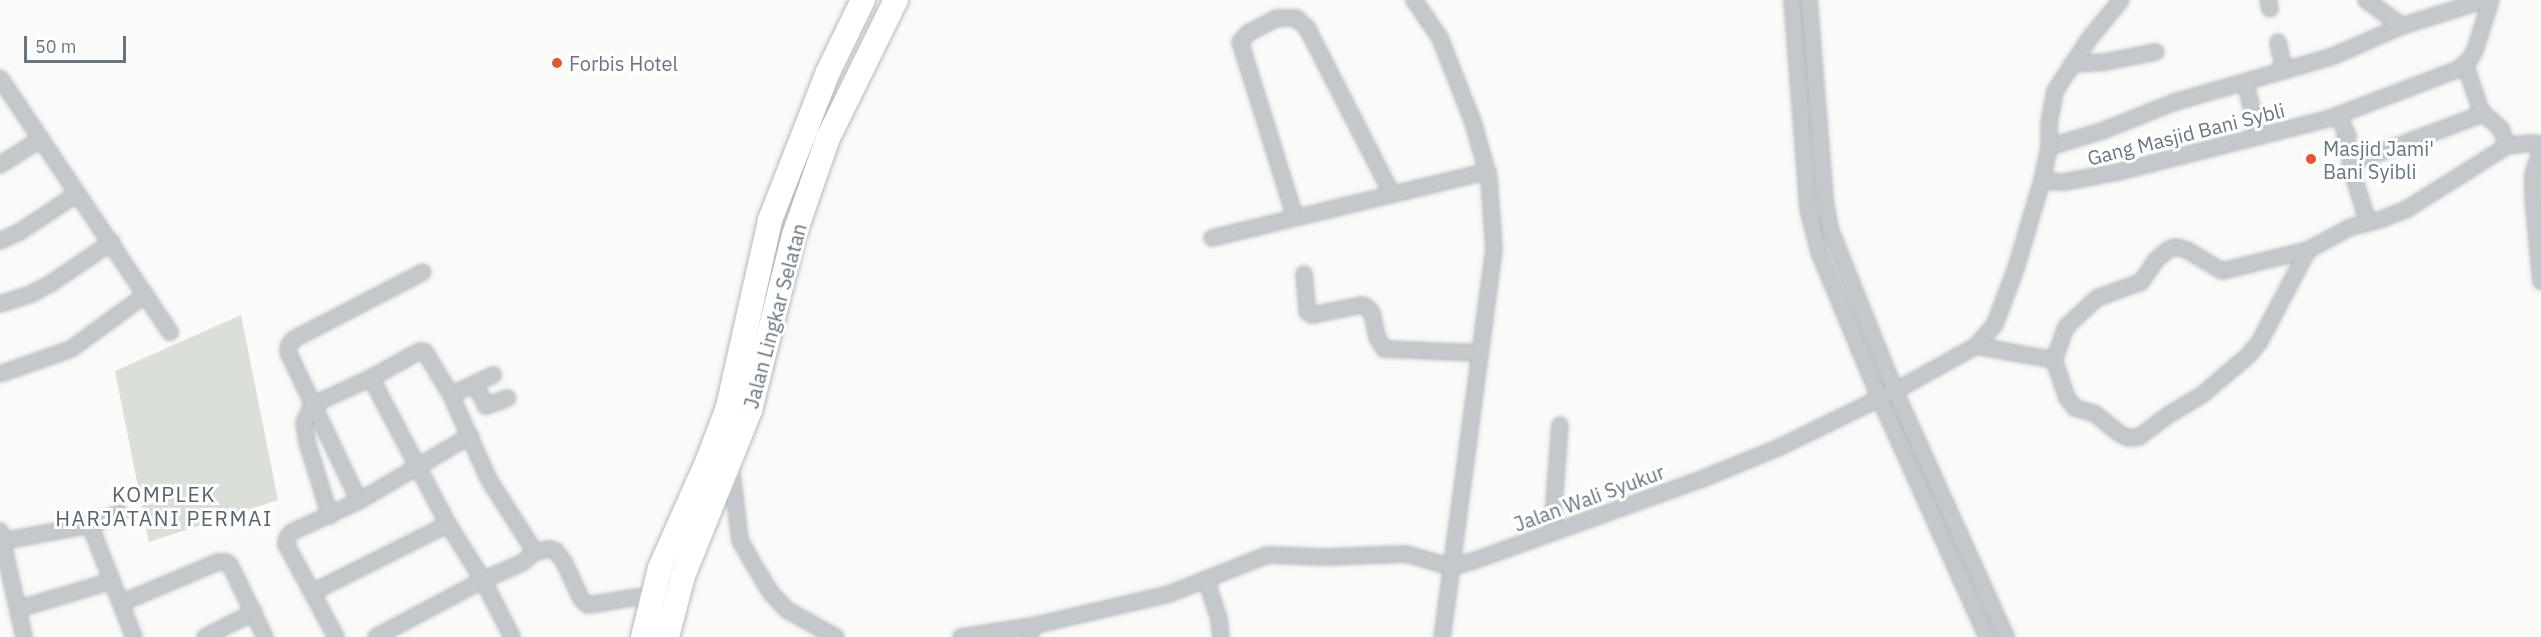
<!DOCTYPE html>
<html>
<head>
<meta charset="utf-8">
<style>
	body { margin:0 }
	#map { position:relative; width:2541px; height:637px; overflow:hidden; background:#fafaf8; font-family:"IBM Plex Sans",sans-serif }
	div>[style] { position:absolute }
	.green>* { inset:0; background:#dadfd7 }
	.roads { filter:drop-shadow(0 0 2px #b4b9bd) drop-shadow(0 0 2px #b4b9bd) }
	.minor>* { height:14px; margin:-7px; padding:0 7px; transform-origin:7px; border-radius:7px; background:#c3c8cc }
	.trunk>* { height:24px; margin:-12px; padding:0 12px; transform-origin:12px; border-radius:12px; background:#fff }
	.dots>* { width:16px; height:16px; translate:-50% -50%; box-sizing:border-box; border:3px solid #fff; border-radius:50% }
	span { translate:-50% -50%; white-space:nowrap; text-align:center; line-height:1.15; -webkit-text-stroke:6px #fff; paint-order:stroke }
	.poi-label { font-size:20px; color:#657683 }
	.left { translate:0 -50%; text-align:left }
	.street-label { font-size:20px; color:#657683 }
	.neighbourhood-label { font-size:21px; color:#57646e; letter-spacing:1.5px }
	.scale { position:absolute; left:24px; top:36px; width:102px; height:27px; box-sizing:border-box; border:3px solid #657683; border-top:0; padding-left:8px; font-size:18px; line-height:21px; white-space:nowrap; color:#657683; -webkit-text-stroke:4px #fff; paint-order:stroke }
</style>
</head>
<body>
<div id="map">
	<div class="green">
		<div style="clip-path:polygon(241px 315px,278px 500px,149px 542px,115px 371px)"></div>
	</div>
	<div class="roads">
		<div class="minor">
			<div style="left:1414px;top:0;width:46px;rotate:55.6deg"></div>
			<div style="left:1440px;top:38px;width:90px;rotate:68.6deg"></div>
			<div style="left:1473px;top:122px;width:59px;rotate:74.3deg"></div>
			<div style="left:1489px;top:179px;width:70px;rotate:85.9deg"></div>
			<div style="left:1494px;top:249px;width:391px;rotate:97.6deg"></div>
			<div style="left:1792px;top:0;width:210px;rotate:85.6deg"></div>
			<div style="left:1808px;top:209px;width:44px;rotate:75.7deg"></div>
			<div style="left:1819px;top:252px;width:159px;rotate:67.5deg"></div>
			<div style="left:1880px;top:399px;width:261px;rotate:65.8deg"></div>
			<div style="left:1809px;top:0;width:201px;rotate:85.4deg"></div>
			<div style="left:1825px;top:200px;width:29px;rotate:80deg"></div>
			<div style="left:1830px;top:229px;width:175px;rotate:68.1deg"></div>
			<div style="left:1895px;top:391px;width:270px;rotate:65.7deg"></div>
			<div style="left:2268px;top:0;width:9px;rotate:77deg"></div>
			<div style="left:2366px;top:0;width:44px;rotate:35.8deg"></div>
			<div style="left:2278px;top:42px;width:29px;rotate:78deg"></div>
			<div style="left:2072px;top:64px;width:33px;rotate:-3deg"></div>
			<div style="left:2105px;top:62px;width:52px;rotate:-11.1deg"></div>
			<div style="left:2465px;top:64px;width:50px;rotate:71.2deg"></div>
			<div style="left:2481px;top:111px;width:27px;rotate:42deg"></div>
			<div style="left:2501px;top:129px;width:18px;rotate:71deg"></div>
			<div style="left:0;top:78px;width:306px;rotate:56.2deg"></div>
			<div style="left:2245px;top:82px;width:56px;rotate:75.5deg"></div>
			<div style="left:2338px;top:116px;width:22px;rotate:63deg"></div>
			<div style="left:2348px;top:136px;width:4px;rotate:146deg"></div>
			<div style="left:2345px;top:138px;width:26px;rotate:67deg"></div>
			<div style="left:2049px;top:147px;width:55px;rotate:-16.8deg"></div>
			<div style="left:2102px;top:131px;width:79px;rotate:-21.7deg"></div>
			<div style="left:2175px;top:102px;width:162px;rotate:-16.1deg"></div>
			<div style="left:2331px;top:57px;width:77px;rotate:-23.6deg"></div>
			<div style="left:2402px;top:26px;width:87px;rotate:-17.4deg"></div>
			<div style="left:2541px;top:149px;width:27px;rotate:107deg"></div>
			<div style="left:2533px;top:175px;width:21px;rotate:90deg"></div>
			<div style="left:2533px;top:196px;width:86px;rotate:84.7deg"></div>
			<div style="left:0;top:165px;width:49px;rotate:-32.4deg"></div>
			<div style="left:2042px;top:181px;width:22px;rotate:3deg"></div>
			<div style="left:2064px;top:182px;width:55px;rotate:-10.5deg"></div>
			<div style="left:2118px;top:172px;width:217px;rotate:-14.2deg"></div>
			<div style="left:2328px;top:119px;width:140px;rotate:-20.9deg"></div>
			<div style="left:2459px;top:69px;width:15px;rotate:-42deg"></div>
			<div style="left:2470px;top:59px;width:10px;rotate:-61deg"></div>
			<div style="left:2475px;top:50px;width:52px;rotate:-72.3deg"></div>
			<div style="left:1295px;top:217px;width:183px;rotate:-107.4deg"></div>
			<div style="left:1240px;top:42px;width:12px;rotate:-48deg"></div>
			<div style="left:1248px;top:33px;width:34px;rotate:-27deg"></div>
			<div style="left:1278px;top:18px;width:18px"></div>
			<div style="left:1296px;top:18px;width:15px;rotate:42deg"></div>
			<div style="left:1307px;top:28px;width:186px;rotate:62.9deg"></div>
			<div style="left:2368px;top:223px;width:62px;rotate:-107deg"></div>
			<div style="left:2350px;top:164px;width:141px;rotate:-20.7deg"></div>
			<div style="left:1212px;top:238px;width:284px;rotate:-13.6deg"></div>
			<div style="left:0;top:241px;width:23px;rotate:-25deg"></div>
			<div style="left:21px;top:231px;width:67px;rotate:-33.5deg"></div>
			<div style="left:2308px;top:250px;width:89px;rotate:166.3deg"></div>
			<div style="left:2222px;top:271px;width:41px;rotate:-149deg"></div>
			<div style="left:2187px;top:250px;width:11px;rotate:-165deg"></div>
			<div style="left:2176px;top:247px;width:7px;rotate:164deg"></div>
			<div style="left:2169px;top:249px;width:17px;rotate:140deg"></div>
			<div style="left:2156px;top:260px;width:27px;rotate:124deg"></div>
			<div style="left:2141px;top:282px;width:47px;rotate:160deg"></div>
			<div style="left:2097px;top:298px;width:42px;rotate:136.9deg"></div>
			<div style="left:2066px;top:327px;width:35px;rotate:110deg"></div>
			<div style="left:2054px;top:360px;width:40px;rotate:71.1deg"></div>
			<div style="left:2067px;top:398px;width:13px;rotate:51deg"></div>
			<div style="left:2075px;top:408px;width:20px;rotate:15deg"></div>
			<div style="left:2094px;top:413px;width:33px;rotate:39deg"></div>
			<div style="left:2120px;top:434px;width:10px;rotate:24deg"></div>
			<div style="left:2129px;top:438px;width:10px;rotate:-6deg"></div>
			<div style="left:2139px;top:437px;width:39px;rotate:-37deg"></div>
			<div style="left:2170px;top:414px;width:39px;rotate:-31deg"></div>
			<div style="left:2203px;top:394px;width:60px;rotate:-40.3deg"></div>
			<div style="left:2249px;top:355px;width:18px;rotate:-52deg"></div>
			<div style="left:2260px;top:341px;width:103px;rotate:-62.2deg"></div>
			<div style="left:2308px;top:250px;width:49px;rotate:-28.1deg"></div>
			<div style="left:2351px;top:227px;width:32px;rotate:-14deg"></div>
			<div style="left:2382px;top:219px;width:27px;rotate:-22deg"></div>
			<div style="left:2407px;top:209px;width:118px;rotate:-32.2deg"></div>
			<div style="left:2507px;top:146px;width:23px;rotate:-7deg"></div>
			<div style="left:2530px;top:143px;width:11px;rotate:5deg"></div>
			<div style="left:1304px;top:274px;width:38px;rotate:85deg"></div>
			<div style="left:1307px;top:312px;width:6px;rotate:31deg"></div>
			<div style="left:1312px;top:315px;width:51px;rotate:-11.3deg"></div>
			<div style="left:1362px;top:305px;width:5px;rotate:22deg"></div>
			<div style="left:1367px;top:307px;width:8px;rotate:50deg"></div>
			<div style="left:1372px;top:313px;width:25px;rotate:78deg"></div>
			<div style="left:1377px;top:337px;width:14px;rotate:60deg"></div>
			<div style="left:1384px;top:349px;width:95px;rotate:2.4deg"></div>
			<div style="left:0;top:304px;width:33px;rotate:-18deg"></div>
			<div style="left:31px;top:294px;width:21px;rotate:-28deg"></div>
			<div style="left:50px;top:284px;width:75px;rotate:-34.1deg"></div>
			<div style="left:1976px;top:346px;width:79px;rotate:10.2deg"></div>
			<div style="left:0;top:374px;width:75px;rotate:-19.4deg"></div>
			<div style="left:71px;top:349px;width:92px;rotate:-36.1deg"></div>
			<div style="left:371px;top:378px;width:165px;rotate:62.2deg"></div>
			<div style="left:448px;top:524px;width:66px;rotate:58deg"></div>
			<div style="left:483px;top:580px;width:64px;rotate:63deg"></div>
			<div style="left:475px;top:385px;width:24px;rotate:62deg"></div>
			<div style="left:486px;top:406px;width:23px;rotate:-20deg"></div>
			<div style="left:451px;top:395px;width:47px;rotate:-25.5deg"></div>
			<div style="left:731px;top:465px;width:76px;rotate:83.2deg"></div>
			<div style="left:740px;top:540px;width:29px;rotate:61deg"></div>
			<div style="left:754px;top:565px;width:33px;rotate:59deg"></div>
			<div style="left:771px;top:593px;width:23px;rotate:47deg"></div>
			<div style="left:787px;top:610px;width:56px;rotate:28.9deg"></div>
			<div style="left:359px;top:501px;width:165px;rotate:-115.5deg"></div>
			<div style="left:288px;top:352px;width:7px;rotate:-82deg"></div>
			<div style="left:289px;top:345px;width:8px;rotate:-50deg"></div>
			<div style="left:294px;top:339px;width:145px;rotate:-27.4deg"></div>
			<div style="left:330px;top:516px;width:77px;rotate:-107.3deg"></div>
			<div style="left:307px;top:442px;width:19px;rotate:-99deg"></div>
			<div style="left:304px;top:423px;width:20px;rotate:-66deg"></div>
			<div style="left:312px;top:405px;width:65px;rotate:-24.6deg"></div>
			<div style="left:371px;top:378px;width:56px;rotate:-28.9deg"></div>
			<div style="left:420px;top:351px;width:5px;rotate:11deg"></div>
			<div style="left:425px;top:352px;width:50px;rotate:58.8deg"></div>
			<div style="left:451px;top:395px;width:93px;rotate:65.9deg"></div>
			<div style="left:489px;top:480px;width:85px;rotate:57.4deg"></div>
			<div style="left:90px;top:525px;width:120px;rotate:68.6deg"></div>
			<div style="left:0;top:531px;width:109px;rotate:77.2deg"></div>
			<div style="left:1552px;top:531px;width:106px;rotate:-85.7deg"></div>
			<div style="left:3px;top:541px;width:88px;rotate:-10.4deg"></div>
			<div style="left:90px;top:525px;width:32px;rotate:-22deg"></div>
			<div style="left:1206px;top:579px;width:42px;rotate:72deg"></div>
			<div style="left:1219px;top:619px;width:18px;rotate:84deg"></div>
			<div style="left:313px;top:592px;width:151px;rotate:-26.7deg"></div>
			<div style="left:121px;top:603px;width:105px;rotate:-22.9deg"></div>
			<div style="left:218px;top:562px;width:8px"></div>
			<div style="left:226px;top:562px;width:5px;rotate:37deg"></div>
			<div style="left:230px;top:565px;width:80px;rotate:64.1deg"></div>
			<div style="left:18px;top:609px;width:98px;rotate:-16.6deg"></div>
			<div style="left:205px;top:637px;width:55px;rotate:-27deg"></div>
			<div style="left:336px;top:637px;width:106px;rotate:-118.3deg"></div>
			<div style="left:286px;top:544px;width:6px;rotate:-81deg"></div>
			<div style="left:287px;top:538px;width:8px;rotate:-50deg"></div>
			<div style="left:292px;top:532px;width:74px;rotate:-24.8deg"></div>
			<div style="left:359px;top:501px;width:129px;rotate:-30.4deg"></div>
			<div style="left:376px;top:637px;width:121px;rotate:-28deg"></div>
			<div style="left:483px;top:580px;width:43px;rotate:-23.6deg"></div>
			<div style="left:522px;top:563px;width:17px;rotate:-40deg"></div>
			<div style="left:535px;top:552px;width:14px;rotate:-12deg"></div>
			<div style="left:549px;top:549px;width:7px;rotate:16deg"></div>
			<div style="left:556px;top:551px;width:16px;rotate:55deg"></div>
			<div style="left:565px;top:564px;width:38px;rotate:65deg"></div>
			<div style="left:581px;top:599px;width:9px;rotate:41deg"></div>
			<div style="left:588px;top:605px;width:51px;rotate:-9.1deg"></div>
			<div style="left:961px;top:637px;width:72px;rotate:-8.8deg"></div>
			<div style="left:1030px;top:637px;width:11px;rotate:-80deg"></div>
			<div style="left:1032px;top:626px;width:141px;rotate:-13.1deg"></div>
			<div style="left:1169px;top:594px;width:105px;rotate:-21.7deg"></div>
			<div style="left:1267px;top:555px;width:58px;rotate:2deg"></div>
			<div style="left:1325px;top:557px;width:81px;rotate:-2.1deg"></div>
			<div style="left:1406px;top:554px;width:48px;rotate:15.8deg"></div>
			<div style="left:1452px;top:567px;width:22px;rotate:-16deg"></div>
			<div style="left:1473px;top:561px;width:243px;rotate:-19.7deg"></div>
			<div style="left:1702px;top:479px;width:84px;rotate:-22.3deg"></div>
			<div style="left:1780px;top:447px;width:128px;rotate:-26deg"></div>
			<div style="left:1895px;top:391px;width:93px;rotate:-29.1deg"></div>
			<div style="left:1976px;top:346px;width:29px;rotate:-49deg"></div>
			<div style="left:1995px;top:324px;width:60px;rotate:-69.4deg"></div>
			<div style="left:2016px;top:268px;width:91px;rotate:-73.4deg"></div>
			<div style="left:2042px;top:181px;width:35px;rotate:-78deg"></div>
			<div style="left:2049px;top:147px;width:24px;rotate:-90deg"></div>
			<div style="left:2049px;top:123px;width:33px;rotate:-79deg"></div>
			<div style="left:2055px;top:91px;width:62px;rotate:-56.8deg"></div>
			<div style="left:2089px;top:39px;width:50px;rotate:-50.6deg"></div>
		</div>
		<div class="trunk">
			<div style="left:643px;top:637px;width:71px;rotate:-76.2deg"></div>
			<div style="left:660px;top:568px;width:118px;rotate:-66deg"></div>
			<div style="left:708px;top:460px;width:57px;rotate:-69.3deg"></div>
			<div style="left:728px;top:407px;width:192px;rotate:-77.3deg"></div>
			<div style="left:770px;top:220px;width:159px;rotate:-68.6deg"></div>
			<div style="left:828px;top:72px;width:80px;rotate:-64.1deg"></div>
			<div style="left:667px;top:637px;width:63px;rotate:-75.3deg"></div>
			<div style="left:683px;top:576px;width:179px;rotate:-68deg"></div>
			<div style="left:750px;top:410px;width:180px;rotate:-75.9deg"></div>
			<div style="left:794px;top:235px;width:103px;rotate:-70.7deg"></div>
			<div style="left:828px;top:138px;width:154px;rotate:-63.8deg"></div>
		</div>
	</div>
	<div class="dots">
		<div style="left:557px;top:63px;background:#e4572e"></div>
		<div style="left:2311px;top:159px;background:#e4572e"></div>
	</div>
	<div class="poi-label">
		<span class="left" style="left:569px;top:63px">Forbis Hotel</span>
		<span class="left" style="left:2323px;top:160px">Masjid Jami'<br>Bani Syibli</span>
	</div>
	<div class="street-label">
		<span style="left:2186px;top:134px;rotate:-14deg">Gang Masjid Bani Sybli</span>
		<span style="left:775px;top:316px;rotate:-75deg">Jalan Lingkar Selatan</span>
		<span style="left:1589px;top:498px;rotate:-20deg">Jalan Wali Syukur</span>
	</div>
	<div class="neighbourhood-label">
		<span style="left:164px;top:506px">KOMPLEK<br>HARJATANI PERMAI</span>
	</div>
	<div class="scale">50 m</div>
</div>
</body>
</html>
